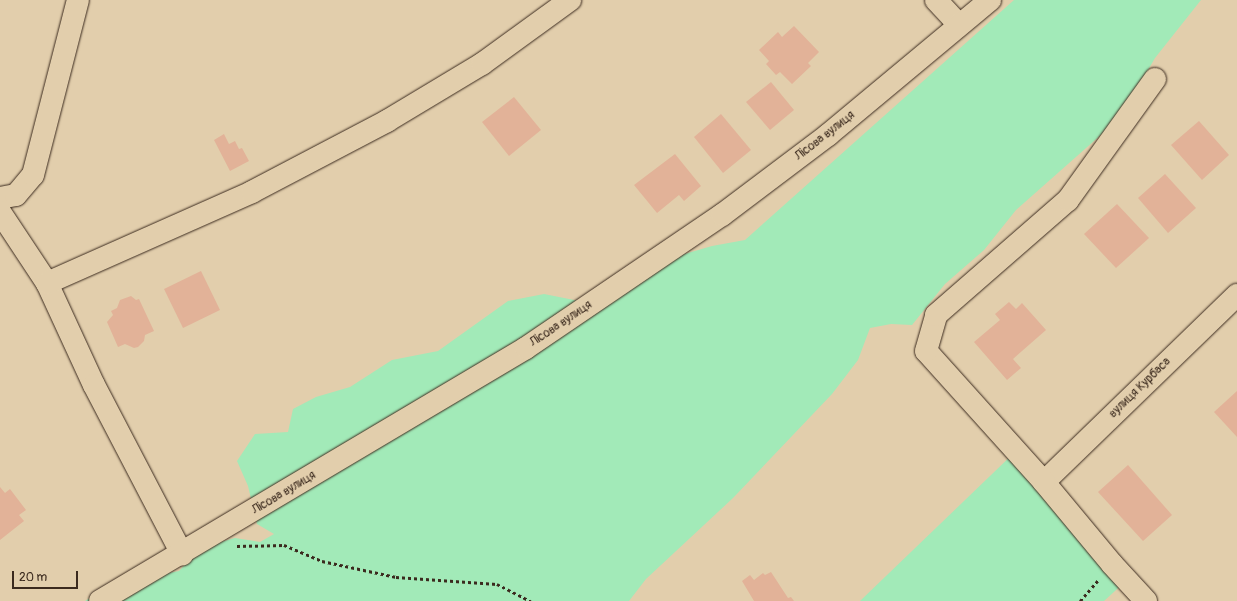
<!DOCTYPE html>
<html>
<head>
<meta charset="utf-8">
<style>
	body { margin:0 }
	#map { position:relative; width:1237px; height:601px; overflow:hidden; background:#e2ceac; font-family:Pangolin,sans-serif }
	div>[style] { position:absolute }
	.green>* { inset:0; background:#a2eab8 }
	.building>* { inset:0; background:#e2b298 }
	.path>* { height:2.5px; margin-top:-1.25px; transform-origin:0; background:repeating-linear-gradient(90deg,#3b2a1e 0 3px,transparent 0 6px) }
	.roads { filter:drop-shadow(0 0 1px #3b2a1e) drop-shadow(0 0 1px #3b2a1e) }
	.minor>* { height:22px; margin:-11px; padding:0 11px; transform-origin:11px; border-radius:11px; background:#e2ceac }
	span { translate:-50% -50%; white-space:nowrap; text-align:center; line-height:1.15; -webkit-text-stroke:4px #e2ceac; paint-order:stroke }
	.street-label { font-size:12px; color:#3b2a1e }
	.scale { position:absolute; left:12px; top:571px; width:66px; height:18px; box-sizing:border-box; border:2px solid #3b2a1e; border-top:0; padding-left:5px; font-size:12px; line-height:14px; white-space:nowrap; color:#3b2a1e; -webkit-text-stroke:3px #e2ceac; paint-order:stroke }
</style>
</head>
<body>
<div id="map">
	<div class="green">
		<div style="clip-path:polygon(1014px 0,1201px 0,1155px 58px,1120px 118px,1016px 210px,984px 250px,945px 284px,912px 325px,891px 324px,870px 328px,858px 360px,832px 394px,733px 498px,646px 579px,629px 601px,85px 601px,115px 583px,179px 571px,195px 554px,213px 544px,235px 538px,260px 542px,274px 534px,257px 524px,248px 486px,237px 461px,255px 434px,288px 432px,293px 409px,316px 397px,350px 387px,392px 360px,438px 351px,508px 301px,544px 294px,579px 301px,657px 262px,712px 246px,745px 240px)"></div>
		<div style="clip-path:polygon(1016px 451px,1127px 580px,1104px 601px,860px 601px)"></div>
	</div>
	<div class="building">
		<div style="clip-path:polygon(794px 26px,819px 52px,808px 63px,811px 66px,792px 84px,780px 72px,776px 75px,766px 64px,769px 61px,759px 50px,778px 32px,782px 37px)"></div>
		<div style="clip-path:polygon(771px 82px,794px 110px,770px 130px,746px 102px)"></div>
		<div style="clip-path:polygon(514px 97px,541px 130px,509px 156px,482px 122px)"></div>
		<div style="clip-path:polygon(721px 114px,751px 150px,723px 173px,694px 137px)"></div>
		<div style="clip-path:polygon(1199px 121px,1229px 155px,1202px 180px,1171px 145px)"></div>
		<div style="clip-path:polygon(224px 134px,229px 144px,235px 141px,239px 149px,242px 148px,249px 161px,230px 171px,214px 140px)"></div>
		<div style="clip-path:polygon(675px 154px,701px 186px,684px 201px,679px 195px,657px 213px,634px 185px)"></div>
		<div style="clip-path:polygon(1165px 174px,1196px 208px,1168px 233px,1138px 198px)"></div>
		<div style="clip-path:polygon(1117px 204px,1149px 238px,1116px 268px,1084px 234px)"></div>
		<div style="clip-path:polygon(201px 271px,220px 310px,183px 328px,164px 289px)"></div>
		<div style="clip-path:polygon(131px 296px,136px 300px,139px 299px,154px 331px,145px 335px,144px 341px,138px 347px,134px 348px,125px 344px,118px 347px,107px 322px,113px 315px,111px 311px,117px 308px,120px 300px)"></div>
		<div style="clip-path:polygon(1009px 302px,1016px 309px,1022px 303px,1046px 330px,1013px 359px,1021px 368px,1007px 380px,974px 342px,1000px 320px,995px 314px)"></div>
		<div style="clip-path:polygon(1237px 391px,1237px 437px,1214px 412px)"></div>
		<div style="clip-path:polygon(1128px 465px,1172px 515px,1143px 541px,1098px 492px)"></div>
		<div style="clip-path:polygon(0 487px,5px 493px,10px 489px,26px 510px,19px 515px,24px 521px,0 540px)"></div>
		<div style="clip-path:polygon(771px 572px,788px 598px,791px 597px,794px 601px,754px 601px,742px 581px,750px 575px,754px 580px,763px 573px,765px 575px)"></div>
	</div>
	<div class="path">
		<div style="left:237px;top:546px;width:47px;rotate:-1.2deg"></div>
		<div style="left:284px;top:545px;width:41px;rotate:22.8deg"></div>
		<div style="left:322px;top:561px;width:76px;rotate:12.2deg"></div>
		<div style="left:396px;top:577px;width:101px;rotate:4deg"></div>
		<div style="left:497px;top:584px;width:38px;rotate:27deg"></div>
		<div style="left:1080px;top:601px;width:28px;rotate:-49deg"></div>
	</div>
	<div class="roads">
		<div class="minor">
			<div style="left:936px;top:0;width:34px;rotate:47deg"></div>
			<div style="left:0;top:198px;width:16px;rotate:-11deg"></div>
			<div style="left:16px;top:195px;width:26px;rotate:-50deg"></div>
			<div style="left:33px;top:175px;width:181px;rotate:-75.6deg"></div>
			<div style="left:0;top:212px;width:85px;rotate:56.5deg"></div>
			<div style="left:47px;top:283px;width:112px;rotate:65.3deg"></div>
			<div style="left:94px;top:385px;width:191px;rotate:62.5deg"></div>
			<div style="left:47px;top:283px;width:224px;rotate:-23.9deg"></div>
			<div style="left:252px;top:192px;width:153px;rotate:-27.7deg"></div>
			<div style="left:387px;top:121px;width:111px;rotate:-31deg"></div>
			<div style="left:482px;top:64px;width:109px;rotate:-36deg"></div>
			<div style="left:1044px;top:482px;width:269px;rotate:-44.1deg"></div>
			<div style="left:100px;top:601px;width:495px;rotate:-30.7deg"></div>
			<div style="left:526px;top:348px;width:237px;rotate:-34.2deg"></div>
			<div style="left:722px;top:215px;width:133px;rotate:-37deg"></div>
			<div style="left:828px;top:135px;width:211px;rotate:-39.8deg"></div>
			<div style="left:1146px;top:601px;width:50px;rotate:-132.6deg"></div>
			<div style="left:1112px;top:564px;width:107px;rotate:-129.7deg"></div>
			<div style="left:1044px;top:482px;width:176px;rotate:-132deg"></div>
			<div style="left:926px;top:351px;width:37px;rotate:-74deg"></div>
			<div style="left:936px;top:315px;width:175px;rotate:-41.1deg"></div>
			<div style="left:1068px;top:200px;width:149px;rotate:-54.3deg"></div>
		</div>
	</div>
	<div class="street-label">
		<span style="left:825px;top:136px;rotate:-38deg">Лісова вулиця</span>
		<span style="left:561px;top:324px;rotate:-34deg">Лісова вулиця</span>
		<span style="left:1140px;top:388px;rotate:-44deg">вулиця Курбаса</span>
		<span style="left:284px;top:493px;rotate:-31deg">Лісова вулиця</span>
	</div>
	<div class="scale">20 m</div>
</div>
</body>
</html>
